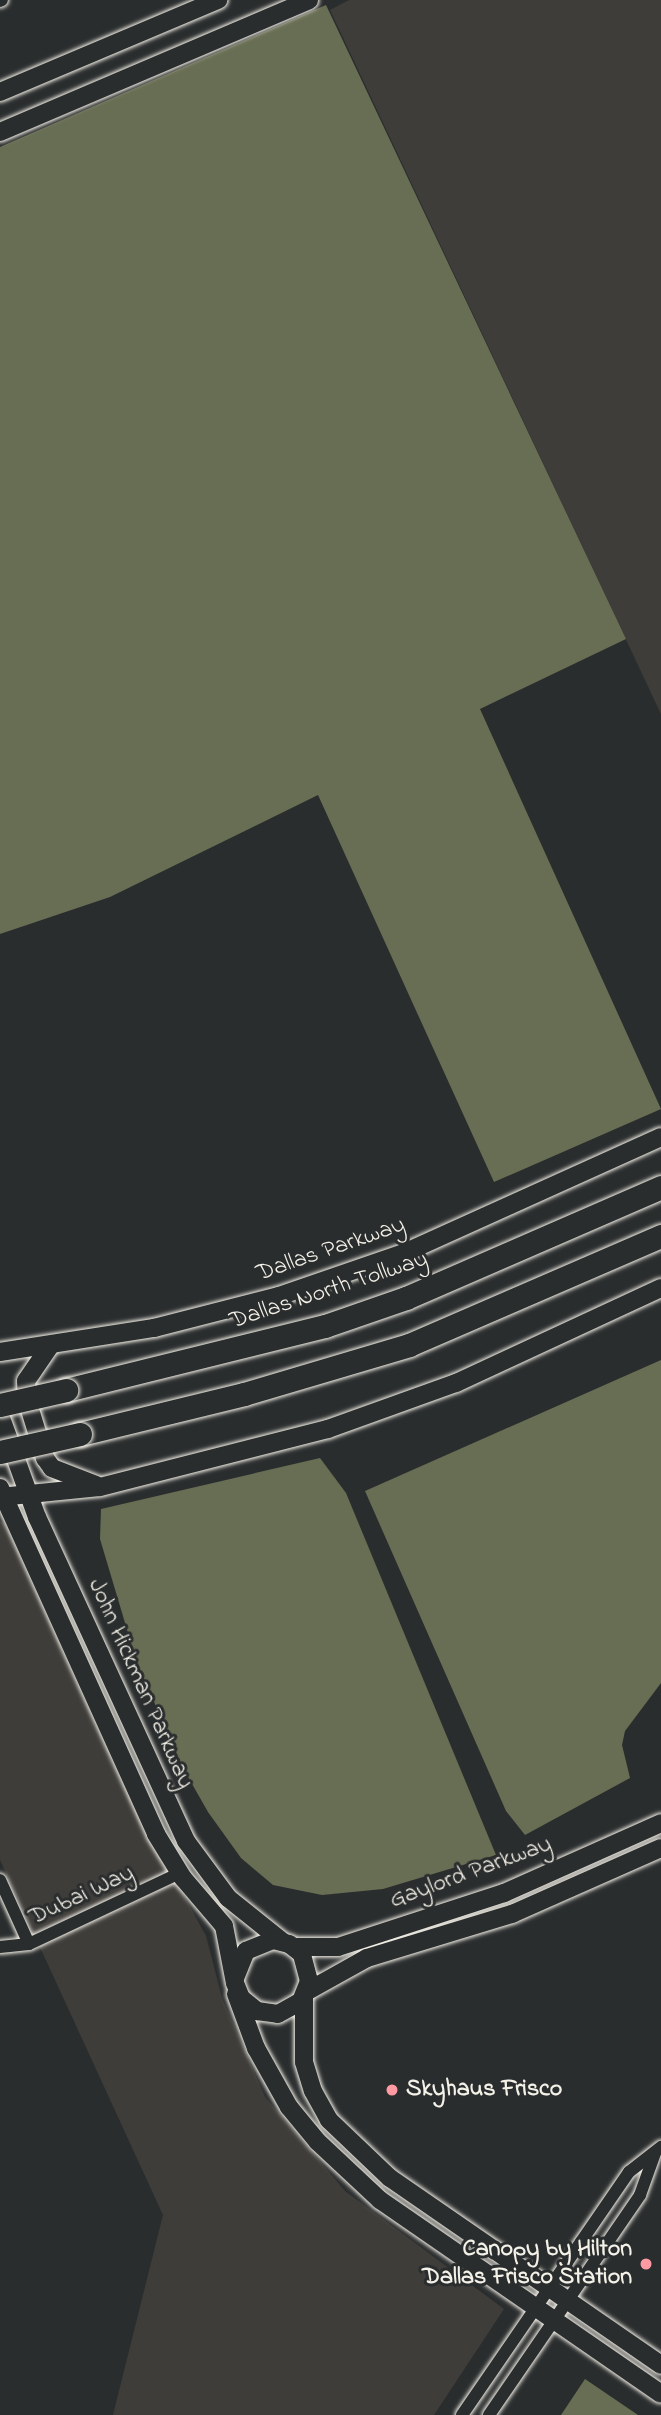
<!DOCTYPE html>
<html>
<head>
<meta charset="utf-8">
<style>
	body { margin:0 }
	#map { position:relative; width:661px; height:2415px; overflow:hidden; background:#2a2d2e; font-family:"Indie Flower",sans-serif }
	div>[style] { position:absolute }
	.built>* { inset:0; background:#3f3d3a }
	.green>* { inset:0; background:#686e53 }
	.roads { filter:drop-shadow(0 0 2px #f4f1e8) drop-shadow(0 0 2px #f4f1e8) }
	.street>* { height:12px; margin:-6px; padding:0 6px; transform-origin:6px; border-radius:6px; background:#2a2d2e }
	.secondary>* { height:18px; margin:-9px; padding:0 9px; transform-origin:9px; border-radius:9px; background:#2a2d2e }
	.highway>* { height:23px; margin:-11.5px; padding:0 11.5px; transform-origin:11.5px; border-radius:11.5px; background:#2a2d2e }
	.bridges { filter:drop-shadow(0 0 2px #f4f1e8) drop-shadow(0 0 2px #f4f1e8) }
	.highway-bridge>* { height:23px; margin:-11.5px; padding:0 11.5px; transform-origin:11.5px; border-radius:11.5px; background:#2a2d2e }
	.dots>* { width:19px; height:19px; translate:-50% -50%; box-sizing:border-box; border:4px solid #2a2d2e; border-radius:50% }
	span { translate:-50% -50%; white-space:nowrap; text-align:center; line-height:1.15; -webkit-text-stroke:6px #2a2d2e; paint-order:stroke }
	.street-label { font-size:24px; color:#f4f1e8 }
	.poi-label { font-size:24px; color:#f4f1e8; font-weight:700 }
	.left { translate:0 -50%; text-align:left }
	.right { translate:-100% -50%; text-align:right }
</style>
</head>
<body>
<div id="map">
	<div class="built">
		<div style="clip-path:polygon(349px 0,661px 0,661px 714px,330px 10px)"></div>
		<div style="clip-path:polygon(0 1521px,5px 1524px,120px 1778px,206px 1936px,222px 1998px,265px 2097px,345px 2191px,504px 2309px,434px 2415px,113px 2415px,163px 2215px,0 1860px)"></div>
	</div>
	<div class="green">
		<div style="clip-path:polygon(326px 5px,626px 639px,480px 709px,661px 1109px,494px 1182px,318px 795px,110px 897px,0 934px,0 147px)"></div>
		<div style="clip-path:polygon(661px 1360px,661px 1683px,625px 1731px,622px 1745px,630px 1778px,525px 1835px,506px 1811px,365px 1491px)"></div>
		<div style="clip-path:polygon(320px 1458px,346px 1493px,496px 1855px,383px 1889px,322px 1895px,273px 1885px,241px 1858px,208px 1812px,183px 1768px,137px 1663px,100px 1539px,101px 1509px)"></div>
		<div style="clip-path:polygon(585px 2379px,638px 2415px,561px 2415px)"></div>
	</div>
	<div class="roads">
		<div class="street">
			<div style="left:0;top:1px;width:2px;rotate:-27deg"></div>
			<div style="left:0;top:1880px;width:70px;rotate:65.6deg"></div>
			<div style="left:0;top:1947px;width:29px;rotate:-6deg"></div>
			<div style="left:29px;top:1944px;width:167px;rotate:-25.2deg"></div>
			<div style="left:462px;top:2415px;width:295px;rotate:-55.5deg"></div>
			<div style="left:629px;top:2172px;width:41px;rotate:-38deg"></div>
			<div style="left:489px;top:2415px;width:267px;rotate:-55.5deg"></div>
			<div style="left:640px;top:2195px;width:45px;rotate:-70.3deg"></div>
		</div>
		<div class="secondary">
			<div style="left:0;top:92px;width:237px;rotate:-22.9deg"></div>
			<div style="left:0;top:132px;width:336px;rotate:-23.1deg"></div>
			<div style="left:50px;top:1346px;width:42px;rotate:124.4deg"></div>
			<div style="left:26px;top:1381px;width:19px;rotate:87deg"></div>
			<div style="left:27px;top:1400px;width:61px;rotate:72.8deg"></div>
			<div style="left:45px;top:1458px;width:12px;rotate:55deg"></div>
			<div style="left:52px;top:1468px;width:47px;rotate:21.1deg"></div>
			<div style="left:0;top:1352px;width:156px;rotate:-8.9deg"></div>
			<div style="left:154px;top:1328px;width:129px;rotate:-14.4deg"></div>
			<div style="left:279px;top:1296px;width:132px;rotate:-19deg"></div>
			<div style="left:404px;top:1253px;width:282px;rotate:-24.3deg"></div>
			<div style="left:0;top:1415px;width:109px;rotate:70.1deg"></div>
			<div style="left:37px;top:1517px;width:357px;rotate:65.3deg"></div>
			<div style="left:186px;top:1841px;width:71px;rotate:53.6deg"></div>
			<div style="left:228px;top:1898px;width:70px;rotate:38.7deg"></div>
			<div style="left:0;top:1488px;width:380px;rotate:65.7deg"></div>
			<div style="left:156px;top:1834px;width:52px;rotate:58.5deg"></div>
			<div style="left:183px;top:1878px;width:63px;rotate:49.5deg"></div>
			<div style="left:224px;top:1926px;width:58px;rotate:79.1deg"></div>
			<div style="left:235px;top:1983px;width:16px;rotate:68deg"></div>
			<div style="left:241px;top:1998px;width:21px;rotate:39deg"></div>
			<div style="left:257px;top:2011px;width:21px;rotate:8deg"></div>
			<div style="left:278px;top:2014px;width:26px;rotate:-29deg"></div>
			<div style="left:301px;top:2001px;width:22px;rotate:-68deg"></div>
			<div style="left:309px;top:1981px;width:28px;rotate:-105deg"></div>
			<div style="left:302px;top:1954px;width:16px;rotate:-142deg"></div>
			<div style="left:289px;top:1944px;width:16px;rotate:-166deg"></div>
			<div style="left:273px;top:1940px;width:29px;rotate:158deg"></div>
			<div style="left:246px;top:1951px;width:29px;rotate:112deg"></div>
			<div style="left:0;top:1497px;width:100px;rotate:-5.7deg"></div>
			<div style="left:100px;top:1487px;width:235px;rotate:-14.3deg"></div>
			<div style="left:328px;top:1429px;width:136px;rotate:-19.8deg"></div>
			<div style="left:456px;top:1383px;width:226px;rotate:-24.9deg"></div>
			<div style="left:294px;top:1947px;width:44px"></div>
			<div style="left:338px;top:1947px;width:175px;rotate:-18deg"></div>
			<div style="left:504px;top:1893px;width:172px;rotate:-24deg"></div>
			<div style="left:306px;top:1992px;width:70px;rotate:-29.1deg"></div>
			<div style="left:367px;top:1958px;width:152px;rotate:-16.9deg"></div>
			<div style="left:512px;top:1914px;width:163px;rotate:-23.9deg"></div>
			<div style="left:236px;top:1994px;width:58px;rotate:69.7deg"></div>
			<div style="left:256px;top:2048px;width:68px;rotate:60.8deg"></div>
			<div style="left:289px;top:2107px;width:45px;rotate:50.4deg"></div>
			<div style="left:318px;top:2142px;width:85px;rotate:43.1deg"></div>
			<div style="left:380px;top:2200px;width:341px;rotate:34.6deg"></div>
			<div style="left:304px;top:1997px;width:65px;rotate:90deg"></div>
			<div style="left:304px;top:2062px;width:30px;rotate:73deg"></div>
			<div style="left:313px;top:2091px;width:33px;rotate:61deg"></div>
			<div style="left:329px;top:2120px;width:84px;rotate:43.6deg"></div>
			<div style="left:390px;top:2178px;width:329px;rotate:34.6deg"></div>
		</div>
		<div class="highway">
			<div style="left:66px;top:1390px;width:267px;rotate:-13.9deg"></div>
			<div style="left:325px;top:1326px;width:86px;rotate:-19.1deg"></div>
			<div style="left:406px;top:1298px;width:278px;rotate:-23.5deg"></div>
			<div style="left:80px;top:1434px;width:169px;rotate:-13.7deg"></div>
			<div style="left:244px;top:1394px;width:172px;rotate:-16.5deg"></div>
			<div style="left:409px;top:1345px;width:275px;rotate:-23.4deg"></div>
		</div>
	</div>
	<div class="bridges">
		<div class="highway-bridge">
			<div style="left:0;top:1405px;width:68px;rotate:-12.8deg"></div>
			<div style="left:0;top:1452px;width:82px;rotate:-12.7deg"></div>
		</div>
	</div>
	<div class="dots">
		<div style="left:392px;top:2090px;background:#ff9aa2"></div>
		<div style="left:646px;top:2264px;background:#ff9aa2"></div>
	</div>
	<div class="street-label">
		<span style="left:331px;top:1250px;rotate:-19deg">Dallas Parkway</span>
		<span style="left:329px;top:1291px;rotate:-18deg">Dallas North Tollway</span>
		<span style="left:140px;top:1684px;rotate:66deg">John Hickman Parkway</span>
		<span style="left:471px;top:1873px;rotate:-20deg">Gaylord Parkway</span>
		<span style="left:82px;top:1896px;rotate:-25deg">Dubai Way</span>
	</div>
	<div class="poi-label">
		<span class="left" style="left:406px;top:2090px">Skyhaus Frisco</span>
		<span class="right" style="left:632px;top:2264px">Canopy by Hilton<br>Dallas Frisco Station</span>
	</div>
</div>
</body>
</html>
